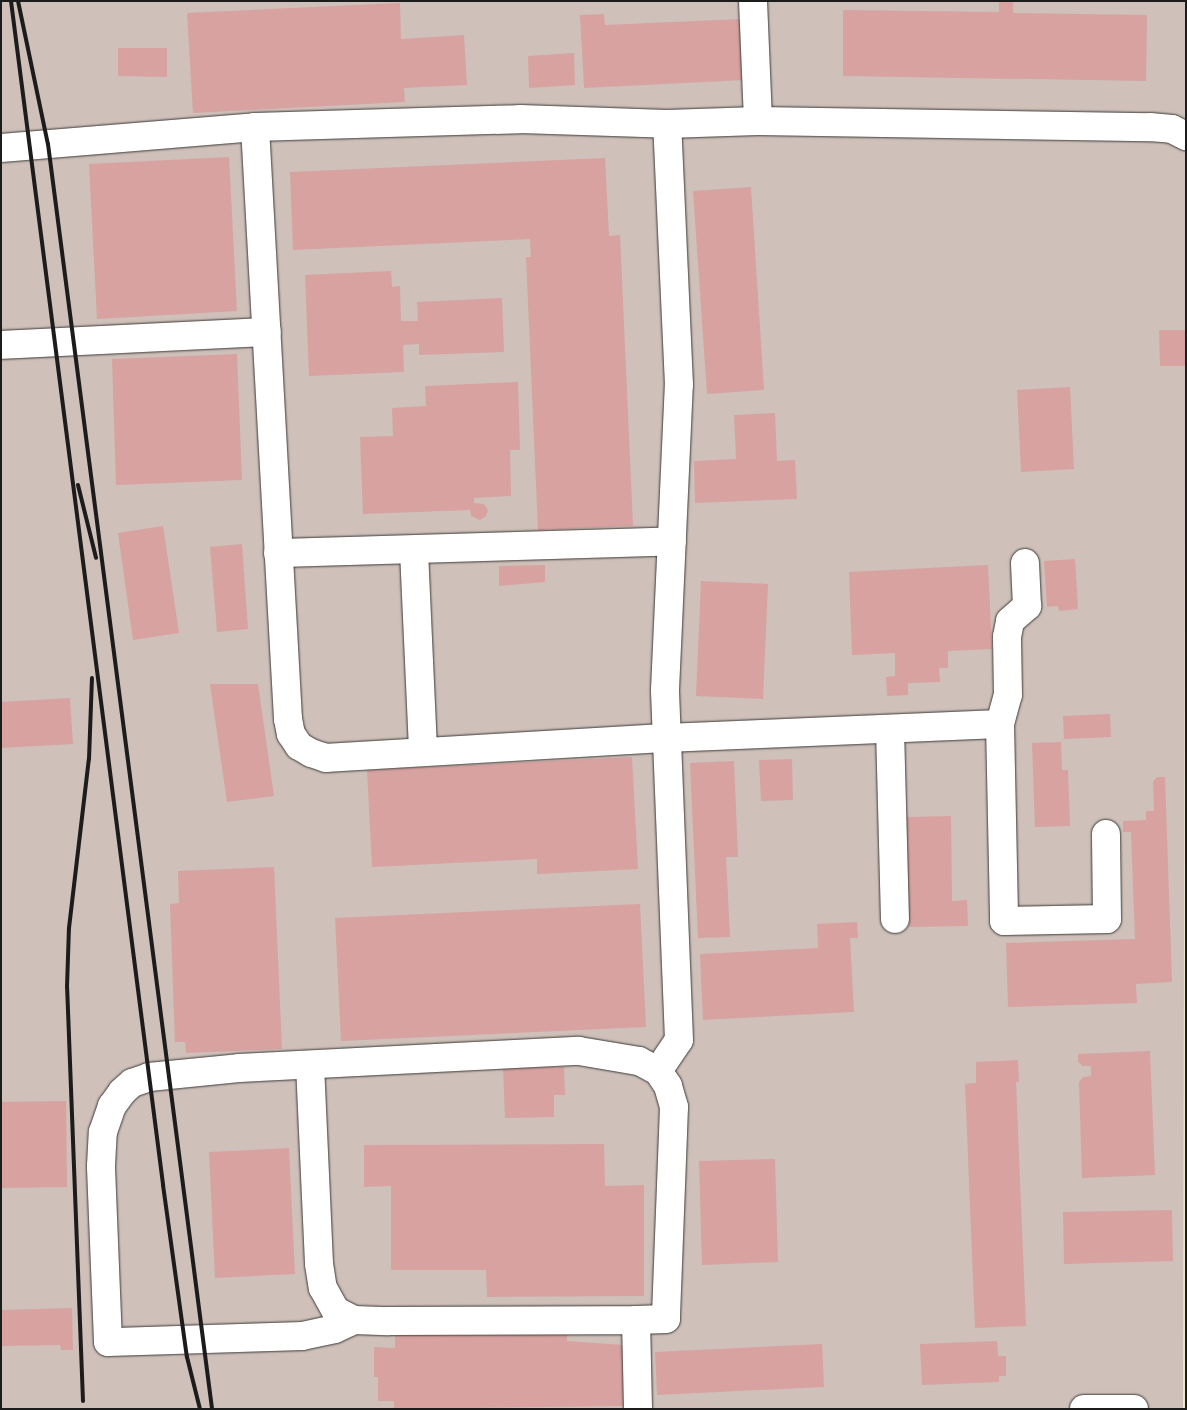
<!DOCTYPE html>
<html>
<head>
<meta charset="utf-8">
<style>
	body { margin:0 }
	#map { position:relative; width:1187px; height:1410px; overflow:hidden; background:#f1e6cf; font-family:Mali,sans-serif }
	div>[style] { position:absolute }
	.industrial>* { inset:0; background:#cfc0ba }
	.building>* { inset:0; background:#d7a2a0 }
	.roads { filter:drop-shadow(0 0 1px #3c3a37) drop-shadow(0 0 1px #3c3a37) }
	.minor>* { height:28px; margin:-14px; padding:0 14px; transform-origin:14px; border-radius:14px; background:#fff }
	.rail>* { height:4px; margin:-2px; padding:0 2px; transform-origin:2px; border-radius:2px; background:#1c1c1c }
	span { translate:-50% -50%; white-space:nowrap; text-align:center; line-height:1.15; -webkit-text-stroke:4px #f6f6f2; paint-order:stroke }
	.frame { position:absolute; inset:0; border:2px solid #1c1c1c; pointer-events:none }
</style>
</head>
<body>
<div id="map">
	<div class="industrial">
		<div style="clip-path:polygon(1px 1px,1186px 1px,1183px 1409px,1px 1409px)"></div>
	</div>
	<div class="building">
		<div style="clip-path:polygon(999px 1px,1013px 1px,1013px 13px,1147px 15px,1146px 81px,843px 76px,843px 10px,999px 12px)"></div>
		<div style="clip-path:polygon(400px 3px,401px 39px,464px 35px,467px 85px,404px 88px,405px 102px,193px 113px,187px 13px)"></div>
		<div style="clip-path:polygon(604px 14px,605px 25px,741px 19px,744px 80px,584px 88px,580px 15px)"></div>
		<div style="clip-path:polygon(118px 48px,167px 48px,167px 77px,118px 76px)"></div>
		<div style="clip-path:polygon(574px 53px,575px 85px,529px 88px,528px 56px)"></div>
		<div style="clip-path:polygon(229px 157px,237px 311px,97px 319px,89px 164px)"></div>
		<div style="clip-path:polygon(605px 158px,609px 236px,620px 235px,633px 526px,538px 530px,526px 257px,531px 257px,530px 239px,293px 250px,290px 172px)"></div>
		<div style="clip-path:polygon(751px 187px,764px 390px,707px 394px,693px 191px)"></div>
		<div style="clip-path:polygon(391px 271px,392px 287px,400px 286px,401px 321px,418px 321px,417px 302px,502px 298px,504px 352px,419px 355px,419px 344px,403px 345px,404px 372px,309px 376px,305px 275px)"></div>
		<div style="clip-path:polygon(1159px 330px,1186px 330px,1186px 366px,1160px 366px)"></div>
		<div style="clip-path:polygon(237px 354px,242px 480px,116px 485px,112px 359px)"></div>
		<div style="clip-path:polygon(518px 382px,520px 450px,510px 450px,511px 496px,474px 498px,474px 503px,484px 504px,488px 510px,486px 516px,480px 520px,471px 516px,470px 510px,363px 514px,360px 437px,393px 436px,392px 408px,426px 406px,425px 386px)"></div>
		<div style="clip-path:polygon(1070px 387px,1074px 469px,1021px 472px,1017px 390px)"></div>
		<div style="clip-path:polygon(775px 413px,777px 461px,795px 460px,797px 499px,695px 503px,694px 461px,736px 459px,734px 415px)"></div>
		<div style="clip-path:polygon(163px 526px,179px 633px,133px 640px,118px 533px)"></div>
		<div style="clip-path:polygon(242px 544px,248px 629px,217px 632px,210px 547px)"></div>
		<div style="clip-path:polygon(1075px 559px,1078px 609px,1059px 611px,1058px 606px,1047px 607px,1044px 561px)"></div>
		<div style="clip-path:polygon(545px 565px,545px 582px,499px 586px,499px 566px)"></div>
		<div style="clip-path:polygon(988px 565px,992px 649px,948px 651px,948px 668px,939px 668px,940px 682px,908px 683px,908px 695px,887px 696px,886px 677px,895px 676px,895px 653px,852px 655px,849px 572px)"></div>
		<div style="clip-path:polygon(701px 581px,768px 584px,763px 699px,696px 696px)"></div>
		<div style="clip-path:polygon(210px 684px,258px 684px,274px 796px,227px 802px)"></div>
		<div style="clip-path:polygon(70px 698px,73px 744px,1px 748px,1px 702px)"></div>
		<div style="clip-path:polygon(1110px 714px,1111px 737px,1064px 739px,1063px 716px)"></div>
		<div style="clip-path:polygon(1061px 742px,1062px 770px,1068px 770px,1070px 826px,1035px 827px,1032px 743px)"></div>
		<div style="clip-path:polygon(632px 757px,638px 869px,537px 874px,537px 859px,372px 867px,367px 770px)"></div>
		<div style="clip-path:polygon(792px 759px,793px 800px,761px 801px,759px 760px)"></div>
		<div style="clip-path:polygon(734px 761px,738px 857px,726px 857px,730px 937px,698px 938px,690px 763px)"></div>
		<div style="clip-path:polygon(1157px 777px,1165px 777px,1172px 982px,1136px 984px,1137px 1003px,1008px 1007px,1006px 943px,1135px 939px,1131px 832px,1123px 832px,1123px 821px,1146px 820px,1146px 811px,1154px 811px,1153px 782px)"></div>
		<div style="clip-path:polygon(951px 816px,952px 901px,967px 900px,968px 926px,909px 927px,907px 817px)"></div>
		<div style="clip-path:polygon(274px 867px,282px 1049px,186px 1053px,185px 1042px,175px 1042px,170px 904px,179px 903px,178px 871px)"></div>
		<div style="clip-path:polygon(640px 904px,646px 1027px,341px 1041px,335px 918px)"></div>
		<div style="clip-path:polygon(857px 922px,858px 938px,850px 938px,854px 1012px,703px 1020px,700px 954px,818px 948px,817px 924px)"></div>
		<div style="clip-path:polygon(1150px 1051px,1155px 1175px,1082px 1178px,1079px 1082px,1083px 1077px,1091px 1076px,1091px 1066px,1083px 1066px,1078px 1062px,1078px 1054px)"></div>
		<div style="clip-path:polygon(1018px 1060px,1019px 1082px,1016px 1082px,1026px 1326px,975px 1328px,965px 1084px,976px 1083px,976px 1062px)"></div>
		<div style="clip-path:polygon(564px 1067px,565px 1095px,554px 1095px,554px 1117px,505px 1118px,503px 1068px)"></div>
		<div style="clip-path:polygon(66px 1101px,67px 1187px,1px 1188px,1px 1102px)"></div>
		<div style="clip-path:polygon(604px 1144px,605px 1186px,644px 1185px,644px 1296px,487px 1297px,486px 1270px,391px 1270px,391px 1186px,364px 1187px,364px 1145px)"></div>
		<div style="clip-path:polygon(289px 1148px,295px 1274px,215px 1278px,209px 1152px)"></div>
		<div style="clip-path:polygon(775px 1159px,778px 1262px,702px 1265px,699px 1161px)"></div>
		<div style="clip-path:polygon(1172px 1210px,1173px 1261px,1064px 1264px,1063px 1212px)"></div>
		<div style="clip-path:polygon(72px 1308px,73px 1350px,61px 1350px,60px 1345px,1px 1346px,1px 1310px)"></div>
		<div style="clip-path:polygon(395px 1328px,567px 1333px,567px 1341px,623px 1345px,623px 1406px,394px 1409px,394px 1401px,378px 1401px,378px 1377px,374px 1377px,374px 1347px,395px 1348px)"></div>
		<div style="clip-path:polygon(997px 1341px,998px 1356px,1006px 1356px,1006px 1376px,999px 1376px,999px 1382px,922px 1385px,920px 1344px)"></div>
		<div style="clip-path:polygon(822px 1344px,824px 1387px,657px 1395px,655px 1352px)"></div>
	</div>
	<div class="roads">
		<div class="minor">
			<div style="left:753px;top:1px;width:120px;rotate:87.6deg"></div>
			<div style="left:255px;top:127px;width:593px;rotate:86.81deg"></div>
			<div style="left:288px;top:719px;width:15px;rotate:79deg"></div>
			<div style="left:291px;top:734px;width:14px;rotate:56deg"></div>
			<div style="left:299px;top:746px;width:14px;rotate:30deg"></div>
			<div style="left:311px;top:753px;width:16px;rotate:18deg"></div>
			<div style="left:326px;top:758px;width:341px;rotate:-3.4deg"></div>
			<div style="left:666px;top:738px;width:334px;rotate:-2.4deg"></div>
			<div style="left:1000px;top:724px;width:30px;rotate:-75deg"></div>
			<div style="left:1008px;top:695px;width:58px;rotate:-91deg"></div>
			<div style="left:1007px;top:637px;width:16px;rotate:-79deg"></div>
			<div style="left:1010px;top:621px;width:23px;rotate:-41deg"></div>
			<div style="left:1027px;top:606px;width:43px;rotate:-92.7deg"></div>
			<div style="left:1px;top:148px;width:255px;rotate:-4.7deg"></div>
			<div style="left:255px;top:127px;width:265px;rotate:-1.7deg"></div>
			<div style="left:520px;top:119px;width:147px;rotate:1.9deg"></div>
			<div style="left:667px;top:124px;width:91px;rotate:-1.9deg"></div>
			<div style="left:758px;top:121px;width:392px;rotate:0.9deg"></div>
			<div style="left:1150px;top:127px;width:22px;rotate:5deg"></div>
			<div style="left:1172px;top:129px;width:16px;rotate:27deg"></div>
			<div style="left:1px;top:345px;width:266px;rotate:-2.8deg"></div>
			<div style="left:414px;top:551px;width:201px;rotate:87.4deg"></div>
			<div style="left:278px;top:553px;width:394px;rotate:-1.7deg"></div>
			<div style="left:1000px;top:724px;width:197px;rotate:88.8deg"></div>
			<div style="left:1004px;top:921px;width:103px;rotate:-1.1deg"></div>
			<div style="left:1107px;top:919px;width:85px;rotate:-90.7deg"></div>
			<div style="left:890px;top:729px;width:190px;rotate:88.5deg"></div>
			<div style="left:310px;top:1065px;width:199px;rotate:87.4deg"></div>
			<div style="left:319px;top:1264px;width:24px;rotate:81deg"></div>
			<div style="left:323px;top:1288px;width:26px;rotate:61deg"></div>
			<div style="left:336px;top:1311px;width:20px;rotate:27deg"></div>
			<div style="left:354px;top:1320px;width:34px;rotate:2deg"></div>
			<div style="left:388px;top:1321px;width:248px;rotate:-0.2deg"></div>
			<div style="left:658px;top:1071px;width:37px;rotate:-56deg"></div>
			<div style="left:679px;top:1040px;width:350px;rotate:-92.3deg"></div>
			<div style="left:665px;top:690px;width:305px;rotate:-87.4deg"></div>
			<div style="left:679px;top:385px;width:261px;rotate:-92.6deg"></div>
			<div style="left:354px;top:1320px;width:21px;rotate:155deg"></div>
			<div style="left:335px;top:1329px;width:33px;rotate:168deg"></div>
			<div style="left:303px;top:1336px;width:195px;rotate:178.2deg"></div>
			<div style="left:108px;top:1342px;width:176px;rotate:-92.3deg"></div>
			<div style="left:101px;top:1166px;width:34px;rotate:-87deg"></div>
			<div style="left:103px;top:1132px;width:28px;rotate:-71deg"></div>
			<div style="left:112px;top:1106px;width:17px;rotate:-54deg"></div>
			<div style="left:122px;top:1092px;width:13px;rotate:-42deg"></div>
			<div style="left:132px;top:1083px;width:18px;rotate:-19deg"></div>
			<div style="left:149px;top:1077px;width:90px;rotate:-5.7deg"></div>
			<div style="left:239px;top:1068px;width:340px;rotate:-2.9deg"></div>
			<div style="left:579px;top:1051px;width:61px;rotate:9.5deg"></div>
			<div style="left:639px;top:1061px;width:21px;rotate:28deg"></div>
			<div style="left:658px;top:1071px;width:18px;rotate:56deg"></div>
			<div style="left:668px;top:1086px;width:22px;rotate:74deg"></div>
			<div style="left:674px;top:1107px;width:212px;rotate:92.2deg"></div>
			<div style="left:666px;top:1319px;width:30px;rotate:178deg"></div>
			<div style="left:636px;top:1320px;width:89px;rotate:88.7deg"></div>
			<div style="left:1084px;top:1409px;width:50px"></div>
		</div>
	</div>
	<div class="rail">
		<div style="left:11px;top:1px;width:1194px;rotate:82.68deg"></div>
		<div style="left:163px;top:1185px;width:174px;rotate:82.1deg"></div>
		<div style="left:187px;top:1357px;width:54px;rotate:76deg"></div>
		<div style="left:18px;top:1px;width:146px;rotate:78.2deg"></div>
		<div style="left:48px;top:144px;width:1276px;rotate:82.61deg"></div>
		<div style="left:78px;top:485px;width:75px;rotate:76.1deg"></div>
		<div style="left:83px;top:1401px;width:414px;rotate:-92.2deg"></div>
		<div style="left:67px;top:987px;width:59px;rotate:-88.1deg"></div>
		<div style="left:69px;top:928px;width:170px;rotate:-83.3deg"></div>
		<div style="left:89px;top:759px;width:81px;rotate:-87.9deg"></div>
	</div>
	<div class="frame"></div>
</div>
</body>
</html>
